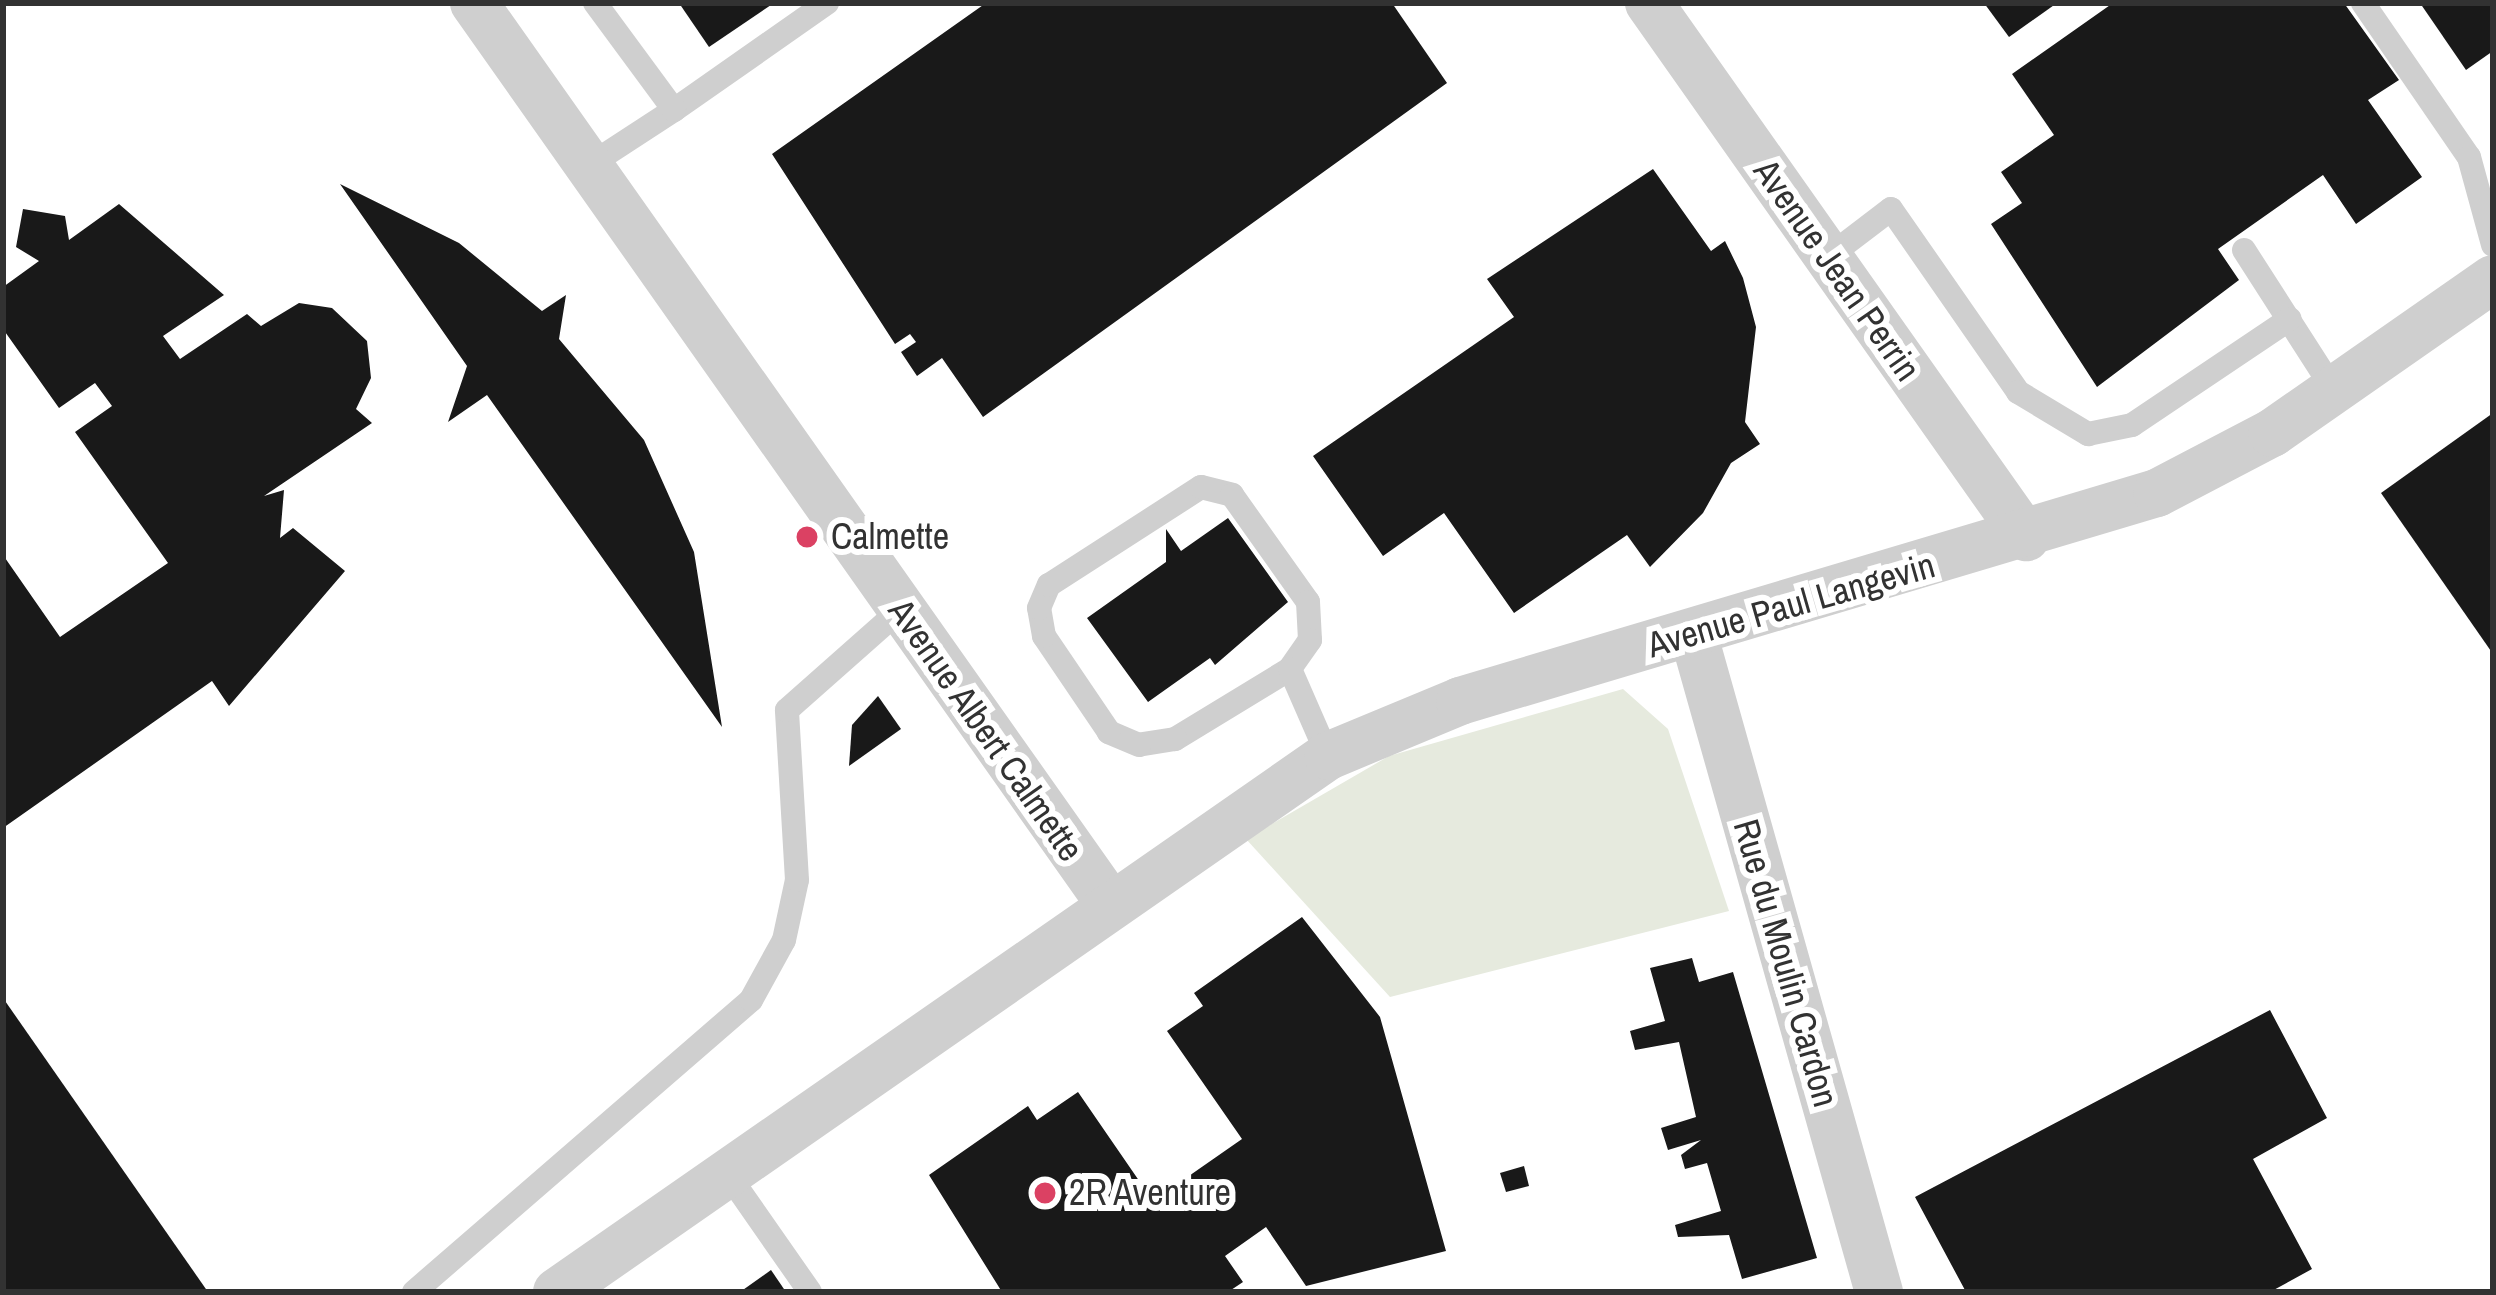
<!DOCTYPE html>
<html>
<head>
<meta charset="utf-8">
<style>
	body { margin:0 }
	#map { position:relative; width:2496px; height:1295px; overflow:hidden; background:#fff; font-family:"Archivo Narrow",sans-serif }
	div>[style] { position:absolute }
	.green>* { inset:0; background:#e6eade }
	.building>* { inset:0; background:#191919 }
	.lane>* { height:24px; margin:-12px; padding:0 12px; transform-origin:12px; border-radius:12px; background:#cfcfcf }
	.street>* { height:48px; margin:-24px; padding:0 24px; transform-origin:24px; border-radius:24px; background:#cfcfcf }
	.dots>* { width:33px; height:33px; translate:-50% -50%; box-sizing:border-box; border:6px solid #fff; border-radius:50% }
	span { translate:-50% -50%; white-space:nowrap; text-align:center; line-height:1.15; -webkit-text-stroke:12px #fff; paint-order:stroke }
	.street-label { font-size:36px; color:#323232 }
	.poi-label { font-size:36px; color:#323232 }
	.left { translate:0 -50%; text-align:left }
	.frame { position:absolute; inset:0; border:6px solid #323232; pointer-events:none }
</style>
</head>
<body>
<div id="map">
	<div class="green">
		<div style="clip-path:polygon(1623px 689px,1668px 729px,1729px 911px,1390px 997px,1246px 839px,1389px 756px)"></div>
	</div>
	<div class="building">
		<div style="clip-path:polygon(679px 3px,774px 3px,709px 47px)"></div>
		<div style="clip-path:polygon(986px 3px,1392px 3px,1447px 83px,983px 417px,942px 358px,917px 376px,901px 352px,916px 342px,910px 334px,895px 344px,772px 154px)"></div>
		<div style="clip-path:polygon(1984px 3px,2057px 3px,2009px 37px)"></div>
		<div style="clip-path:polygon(2113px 3px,2344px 3px,2399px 80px,2368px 100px,2422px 177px,2356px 224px,2323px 175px,2218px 249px,2239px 280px,2097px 387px,1991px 224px,2022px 203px,2001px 172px,2054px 135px,2012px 74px)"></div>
		<div style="clip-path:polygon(2420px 3px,2493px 3px,2493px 51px,2466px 70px)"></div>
		<div style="clip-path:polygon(1653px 169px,1711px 251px,1725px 241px,1743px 278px,1756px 327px,1745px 422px,1760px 444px,1731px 463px,1703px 513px,1650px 567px,1627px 535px,1514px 613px,1444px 513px,1383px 556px,1313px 456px,1514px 317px,1487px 279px)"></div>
		<div style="clip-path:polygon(340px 184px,459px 243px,542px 311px,566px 295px,559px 339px,644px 440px,694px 552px,722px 727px,487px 395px,448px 422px,467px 366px)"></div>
		<div style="clip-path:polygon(119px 204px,224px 295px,163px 336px,180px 359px,247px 314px,261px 326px,299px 303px,332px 308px,367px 341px,371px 378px,356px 409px,372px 423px,264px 496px,284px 490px,280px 538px,293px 528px,345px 571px,229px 706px,212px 681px,3px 828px,3px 555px,60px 637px,168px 563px,75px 432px,112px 406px,95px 383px,59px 408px,3px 329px,3px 287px,39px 261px,16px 247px,23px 209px,65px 216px,69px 240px)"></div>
		<div style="clip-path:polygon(2493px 413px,2493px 654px,2381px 493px)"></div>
		<div style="clip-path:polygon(1228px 518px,1288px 602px,1215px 665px,1210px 658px,1148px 702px,1087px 618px,1166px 562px,1166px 529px,1181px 551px)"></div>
		<div style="clip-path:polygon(878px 696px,901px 729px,849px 766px,852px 725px)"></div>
		<div style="clip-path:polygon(1302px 917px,1380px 1017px,1446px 1251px,1306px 1286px,1266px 1227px,1225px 1256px,1243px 1282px,1228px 1292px,1002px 1292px,929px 1175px,1028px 1106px,1037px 1120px,1078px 1092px,1153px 1201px,1242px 1139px,1167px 1031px,1203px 1006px,1194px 993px)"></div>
		<div style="clip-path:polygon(1692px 958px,1699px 982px,1733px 972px,1817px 1258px,1742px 1279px,1729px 1235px,1678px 1237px,1675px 1225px,1721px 1211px,1707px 1163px,1685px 1169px,1681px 1155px,1701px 1140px,1668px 1150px,1661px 1128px,1696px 1117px,1679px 1042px,1635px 1050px,1630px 1031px,1665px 1021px,1650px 968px)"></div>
		<div style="clip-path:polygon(3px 998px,208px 1292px,3px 1292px)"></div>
		<div style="clip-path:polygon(2270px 1010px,2327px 1118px,2253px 1159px,2312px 1269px,2270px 1292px,1966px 1292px,1915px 1197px)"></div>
		<div style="clip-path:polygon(1524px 1166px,1529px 1186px,1506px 1192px,1500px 1173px)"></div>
		<div style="clip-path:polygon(771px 1270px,786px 1292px,740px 1292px)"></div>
	</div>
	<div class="lane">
		<div style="left:2363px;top:3px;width:187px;rotate:55.5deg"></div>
		<div style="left:2469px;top:157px;width:91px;rotate:74.7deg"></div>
		<div style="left:674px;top:110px;width:187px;rotate:-35deg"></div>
		<div style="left:588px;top:166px;width:103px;rotate:-33.1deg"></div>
		<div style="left:674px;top:110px;width:133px;rotate:-126.4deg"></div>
		<div style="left:2244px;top:250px;width:166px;rotate:57.3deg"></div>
		<div style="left:1828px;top:257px;width:79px;rotate:-37.3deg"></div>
		<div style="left:1891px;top:209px;width:223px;rotate:55.2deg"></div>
		<div style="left:2018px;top:392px;width:82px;rotate:31deg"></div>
		<div style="left:2088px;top:434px;width:45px;rotate:-11.6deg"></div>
		<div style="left:2132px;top:425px;width:190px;rotate:-33.9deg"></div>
		<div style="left:1290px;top:669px;width:135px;rotate:148.7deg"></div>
		<div style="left:1175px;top:739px;width:36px;rotate:171deg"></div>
		<div style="left:1139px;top:745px;width:33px;rotate:-157deg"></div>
		<div style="left:1109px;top:732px;width:116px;rotate:-124.1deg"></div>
		<div style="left:1044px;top:636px;width:28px;rotate:-100deg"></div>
		<div style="left:1039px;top:608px;width:25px;rotate:-67deg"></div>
		<div style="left:1049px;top:585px;width:181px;rotate:-32.8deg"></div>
		<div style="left:1201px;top:487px;width:32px;rotate:14deg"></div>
		<div style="left:1232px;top:495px;width:131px;rotate:54.6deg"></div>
		<div style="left:1308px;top:602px;width:38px;rotate:87deg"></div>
		<div style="left:1310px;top:640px;width:35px;rotate:125deg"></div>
		<div style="left:1290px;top:669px;width:95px;rotate:66.4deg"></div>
		<div style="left:727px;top:1173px;width:145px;rotate:55.1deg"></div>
		<div style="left:414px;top:1292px;width:446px;rotate:-40.9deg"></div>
		<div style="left:751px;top:1000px;width:68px;rotate:-61.2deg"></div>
		<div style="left:784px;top:940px;width:61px;rotate:-77.8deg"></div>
		<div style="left:797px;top:880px;width:170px;rotate:-93.4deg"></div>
		<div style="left:787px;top:710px;width:152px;rotate:-41.5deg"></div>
	</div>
	<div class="street">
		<div style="left:474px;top:3px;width:1103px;rotate:54.78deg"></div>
		<div style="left:1649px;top:3px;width:654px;rotate:54.78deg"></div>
		<div style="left:1693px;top:633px;width:685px;rotate:74.24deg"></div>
		<div style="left:557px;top:1292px;width:939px;rotate:-34.81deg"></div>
		<div style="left:1328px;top:756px;width:143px;rotate:-22.6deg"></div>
		<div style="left:1460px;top:701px;width:727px;rotate:-16.62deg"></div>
		<div style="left:2157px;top:493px;width:130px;rotate:-27.6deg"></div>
		<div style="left:2272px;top:433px;width:269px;rotate:-34.9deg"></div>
	</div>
	<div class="dots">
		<div style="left:807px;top:537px;background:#db4163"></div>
		<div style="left:1045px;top:1193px;background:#db4163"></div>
	</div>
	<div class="street-label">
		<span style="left:1837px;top:270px;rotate:55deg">Avenue Jean Perrin</span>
		<span style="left:1791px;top:605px;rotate:-16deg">Avenue Paul Langevin</span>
		<span style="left:986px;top:730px;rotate:55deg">Avenue Albert Calmette</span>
		<span style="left:1786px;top:963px;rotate:74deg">Rue du Moulin Cardon</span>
	</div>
	<div class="poi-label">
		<span class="left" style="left:831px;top:537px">Calmette</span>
		<span class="left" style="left:1069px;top:1193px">2R Aventure</span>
	</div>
	<div class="frame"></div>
</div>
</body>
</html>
